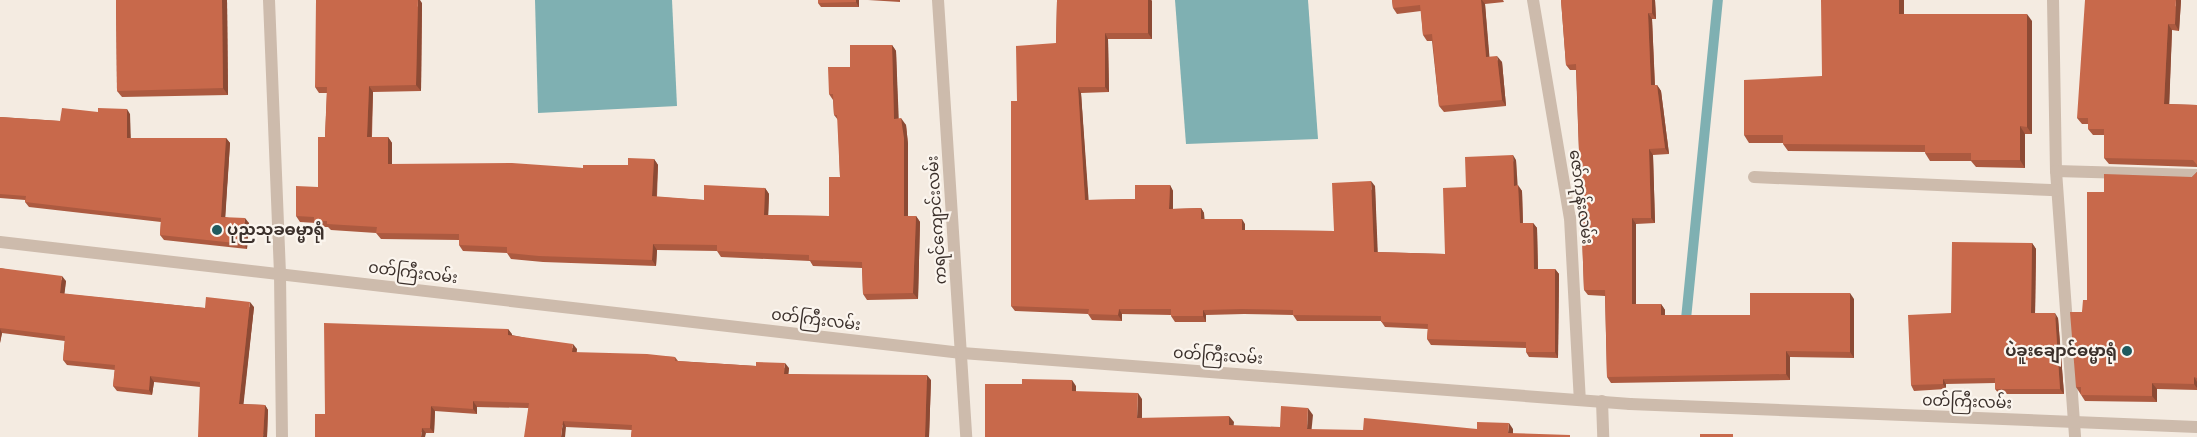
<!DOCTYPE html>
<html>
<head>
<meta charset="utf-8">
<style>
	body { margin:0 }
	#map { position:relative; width:2197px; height:437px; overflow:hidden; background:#f4ebe1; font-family:Roboto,"Noto Sans Myanmar",sans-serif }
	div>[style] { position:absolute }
	.water>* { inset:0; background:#7fb0b2 }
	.stream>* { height:10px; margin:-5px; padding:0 5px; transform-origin:5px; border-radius:5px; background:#7fb0b2 }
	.minor>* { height:12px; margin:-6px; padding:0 6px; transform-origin:6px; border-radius:6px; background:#cdbbac }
	.wall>* { inset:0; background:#ac5a40 }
	.shaded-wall>* { inset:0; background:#8c4a34 }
	.building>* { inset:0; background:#c8694b }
	.dots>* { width:14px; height:14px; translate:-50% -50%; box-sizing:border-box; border:2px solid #fbf5ee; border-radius:50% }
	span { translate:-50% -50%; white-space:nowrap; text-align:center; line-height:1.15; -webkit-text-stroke:4.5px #fbf5ee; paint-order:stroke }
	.street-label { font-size:16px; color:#3b302b }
	.poi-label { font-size:16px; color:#3b302b; font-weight:700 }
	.left { translate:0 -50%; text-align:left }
	.right { translate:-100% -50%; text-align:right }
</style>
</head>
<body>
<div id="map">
	<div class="water">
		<div style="clip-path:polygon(535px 0,672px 0,677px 106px,538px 113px)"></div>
		<div style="clip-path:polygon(1175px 0,1308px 0,1318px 139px,1186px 144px)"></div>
	</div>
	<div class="stream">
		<div style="left:1685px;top:329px;width:331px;rotate:-84.3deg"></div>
	</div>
	<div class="minor">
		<div style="left:269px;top:0;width:274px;rotate:87.7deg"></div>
		<div style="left:280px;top:274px;width:163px;rotate:89.3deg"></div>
		<div style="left:938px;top:0;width:438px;rotate:86.3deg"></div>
		<div style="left:1533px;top:0;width:221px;rotate:80.4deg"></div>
		<div style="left:1570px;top:218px;width:182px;rotate:86.9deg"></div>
		<div style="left:2053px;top:0;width:171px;rotate:89deg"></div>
		<div style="left:2056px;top:171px;width:267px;rotate:85.9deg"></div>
		<div style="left:2056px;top:171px;width:141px;rotate:1.6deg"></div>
		<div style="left:1754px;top:177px;width:303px;rotate:2.5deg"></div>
		<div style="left:0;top:242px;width:968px;rotate:6.58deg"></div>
		<div style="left:962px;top:353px;width:670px;rotate:4.37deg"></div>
		<div style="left:1630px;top:404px;width:567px;rotate:2.32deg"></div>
		<div style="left:1602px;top:401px;width:36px;rotate:88deg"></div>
	</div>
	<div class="wall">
		<div style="clip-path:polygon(116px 0,227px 0,228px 95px,122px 97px,117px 91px)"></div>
		<div style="clip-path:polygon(818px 0,859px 0,859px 7px,821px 7px,818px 3px)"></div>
		<div style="clip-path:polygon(868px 0,900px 0,900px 2px)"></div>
		<div style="clip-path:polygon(1057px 0,1151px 0,1152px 1px,1152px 39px,1108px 39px,1109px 92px,1081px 93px,1088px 200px,1135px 199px,1170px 185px,1173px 191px,1173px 209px,1201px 208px,1204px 213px,1204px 219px,1245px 224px,1245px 230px,1334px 231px,1375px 186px,1377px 252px,1445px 254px,1466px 187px,1516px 160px,1517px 185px,1522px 191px,1523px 223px,1533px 223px,1537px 228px,1538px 269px,1555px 269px,1559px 274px,1558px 358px,1529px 357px,1526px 352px,1526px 348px,1431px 345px,1427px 339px,1428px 329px,1385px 327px,1381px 321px,1297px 321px,1293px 315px,1244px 314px,1206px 315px,1206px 322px,1175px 322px,1171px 316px,1171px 315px,1122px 314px,1122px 321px,1092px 320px,1088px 314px,1015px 311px,1011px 306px,1017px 101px,1056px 43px)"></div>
		<div style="clip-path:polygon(1392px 0,1503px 0,1504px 2px,1485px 4px,1489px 57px,1502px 62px,1506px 106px,1444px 112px,1439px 106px,1432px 41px,1427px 41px,1423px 35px,1421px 11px,1397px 14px,1393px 8px)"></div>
		<div style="clip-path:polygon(1561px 0,1655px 0,1656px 19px,1652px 19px,1655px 85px,1657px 85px,1661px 91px,1669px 154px,1653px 155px,1655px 223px,1636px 224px,1636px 304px,1661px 304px,1665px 310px,1665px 315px,1750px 315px,1854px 299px,1854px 358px,1790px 357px,1790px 380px,1611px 383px,1607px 377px,1605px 296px,1588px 295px,1584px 290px,1576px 70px,1570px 70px,1566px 65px)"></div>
		<div style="clip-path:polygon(2181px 0,2179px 31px,2172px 30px,2169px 104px,2197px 105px,2197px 167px,2109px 164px,2104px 158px,2104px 135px,2093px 135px,2088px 129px,2088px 124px,2082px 124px,2077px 118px)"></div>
		<div style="clip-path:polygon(422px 3px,421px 91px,373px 92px,372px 137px,388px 137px,392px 143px,392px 164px,583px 168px,628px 165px,654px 159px,658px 165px,657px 197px,704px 200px,765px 188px,769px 194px,768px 215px,829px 216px,840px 177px,838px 120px,834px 115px,833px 100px,829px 94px,850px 67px,892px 45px,896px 51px,898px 119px,906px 125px,908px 144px,908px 216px,916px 216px,920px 222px,918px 299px,867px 300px,863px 294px,862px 268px,813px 266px,810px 261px,721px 257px,717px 251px,657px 250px,656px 266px,543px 262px,511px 259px,507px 253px,463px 251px,459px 245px,459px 240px,381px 239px,376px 233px,331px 230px,328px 227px,318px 227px,316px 223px,300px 222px,296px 216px,318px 187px,325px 137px,327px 93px,319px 93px,315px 87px)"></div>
		<div style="clip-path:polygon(1904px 14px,2032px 21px,2032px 134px,2025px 134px,2025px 168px,1976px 167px,1971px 161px,1930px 161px,1925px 153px,1925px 152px,1788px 151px,1783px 144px,1783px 143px,1749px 143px,1744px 135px)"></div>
		<div style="clip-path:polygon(98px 112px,130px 114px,130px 138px,226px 138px,230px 143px,225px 217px,249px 223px,247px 249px,164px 240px,160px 235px,161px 222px,29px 207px,25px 202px,25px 200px,0 198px,0 117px,60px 121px)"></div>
		<div style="clip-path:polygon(2197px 172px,2197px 390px,2157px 389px,2157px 402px,2085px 401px,2076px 387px,2082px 312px,2087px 300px,2104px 192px,2192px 177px)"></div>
		<div style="clip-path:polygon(2032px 243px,2036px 249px,2035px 313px,2058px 318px,2064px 394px,1999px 394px,1995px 389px,1995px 383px,1946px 384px,1946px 389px,1914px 391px,1911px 385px,1951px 313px)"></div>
		<div style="clip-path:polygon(0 268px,66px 281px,64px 294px,205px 308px,254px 307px,243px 404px,265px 405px,268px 410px,267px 437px,200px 387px,154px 382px,152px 395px,117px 391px,113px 386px,115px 370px,67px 365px,63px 360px,65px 341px,2px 333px,0 343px)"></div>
		<div style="clip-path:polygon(508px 329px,512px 335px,577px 349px,576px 353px,675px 357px,678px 361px,789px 368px,788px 374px,931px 380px,929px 437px,631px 437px,632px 430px,566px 427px,528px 408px,477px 407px,477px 414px,435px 411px,434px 433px,426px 433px,325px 414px)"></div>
	</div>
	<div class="shaded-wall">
		<div style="clip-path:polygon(222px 0,227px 0,228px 95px,223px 88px)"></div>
		<div style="clip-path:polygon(418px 0,420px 0,422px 3px,421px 91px,416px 85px)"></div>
		<div style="clip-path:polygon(856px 0,859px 0,859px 7px,856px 2px)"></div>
		<div style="clip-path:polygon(1148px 0,1151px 0,1152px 1px,1152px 39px,1148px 33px)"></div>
		<div style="clip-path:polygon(1481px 0,1482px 0,1485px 4px,1490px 63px,1486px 57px)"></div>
		<div style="clip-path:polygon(1652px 0,1655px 0,1656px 19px,1652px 13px)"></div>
		<div style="clip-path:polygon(1899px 0,1904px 0,1904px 21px,1899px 14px)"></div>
		<div style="clip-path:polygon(2176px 0,2181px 0,2179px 31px,2175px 24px)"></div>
		<div style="clip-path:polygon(1648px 13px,1652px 19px,1655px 91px,1651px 85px)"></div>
		<div style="clip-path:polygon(2027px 14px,2032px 21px,2032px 134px,2027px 127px)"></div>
		<div style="clip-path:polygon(2168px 24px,2172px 30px,2169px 111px,2164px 104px)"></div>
		<div style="clip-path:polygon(1105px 33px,1108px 39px,1109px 92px,1105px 87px)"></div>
		<div style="clip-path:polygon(892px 45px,896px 51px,899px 125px,894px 119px)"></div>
		<div style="clip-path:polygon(1497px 56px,1502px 62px,1506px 106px,1502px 100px)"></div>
		<div style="clip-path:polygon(1657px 85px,1661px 91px,1669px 154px,1665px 148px)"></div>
		<div style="clip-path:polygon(369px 86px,373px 92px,371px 143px,367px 137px)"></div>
		<div style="clip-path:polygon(1078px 87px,1081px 93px,1089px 205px,1085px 200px)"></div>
		<div style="clip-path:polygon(127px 109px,130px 114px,131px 143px,127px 138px)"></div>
		<div style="clip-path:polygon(901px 118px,906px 125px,908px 144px,908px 222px,904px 216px)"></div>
		<div style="clip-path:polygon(2020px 126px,2025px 134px,2025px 168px,2020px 160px)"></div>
		<div style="clip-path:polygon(388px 137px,392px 143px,392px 170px,388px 164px)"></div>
		<div style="clip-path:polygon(226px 138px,230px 143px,225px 222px,221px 217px)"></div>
		<div style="clip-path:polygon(1649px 149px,1653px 155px,1655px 223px,1651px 218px)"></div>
		<div style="clip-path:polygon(1513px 155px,1516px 160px,1518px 191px,1514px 186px)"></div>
		<div style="clip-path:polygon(654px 159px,658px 165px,656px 202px,652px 196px)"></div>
		<div style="clip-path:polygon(1371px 181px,1375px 186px,1378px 257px,1374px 252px)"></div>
		<div style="clip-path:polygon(1170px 185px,1173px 191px,1173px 214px,1169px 209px)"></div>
		<div style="clip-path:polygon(1518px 185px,1522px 191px,1523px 228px,1520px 223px)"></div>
		<div style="clip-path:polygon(765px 188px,769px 194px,768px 221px,764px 215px)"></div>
		<div style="clip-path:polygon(1201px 208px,1204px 213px,1205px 224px,1201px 219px)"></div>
		<div style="clip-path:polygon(916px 216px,920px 222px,918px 299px,913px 293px)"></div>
		<div style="clip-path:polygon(245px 218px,249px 223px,247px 249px,244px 244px)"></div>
		<div style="clip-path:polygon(1632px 218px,1636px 224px,1636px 310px,1632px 304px)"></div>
		<div style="clip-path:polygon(1242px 219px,1245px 224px,1245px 235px,1242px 230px)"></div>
		<div style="clip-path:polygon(1533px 223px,1537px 228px,1538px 274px,1534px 269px)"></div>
		<div style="clip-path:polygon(2032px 243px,2036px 249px,2035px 318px,2031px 313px)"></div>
		<div style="clip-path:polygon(653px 244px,657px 250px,656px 266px,652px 260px)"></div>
		<div style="clip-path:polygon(1555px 269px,1559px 274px,1558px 358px,1555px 352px)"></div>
		<div style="clip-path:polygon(62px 276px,66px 281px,64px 298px,60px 293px)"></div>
		<div style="clip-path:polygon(1850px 293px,1854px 299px,1854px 358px,1850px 352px)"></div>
		<div style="clip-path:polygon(250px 302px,254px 307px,243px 409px,239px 404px)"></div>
		<div style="clip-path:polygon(1661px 304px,1665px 310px,1665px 321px,1661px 315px)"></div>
		<div style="clip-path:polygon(1119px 309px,1122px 314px,1122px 321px,1118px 315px)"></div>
		<div style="clip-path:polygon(1203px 310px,1206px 315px,1206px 322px,1203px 316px)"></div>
		<div style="clip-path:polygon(2055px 313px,2058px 318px,2064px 394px,2060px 389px)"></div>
		<div style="clip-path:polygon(0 329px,2px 333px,0 343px)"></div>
		<div style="clip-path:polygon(508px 329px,512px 334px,512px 340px,508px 335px)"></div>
		<div style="clip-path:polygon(573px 344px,577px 349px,576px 358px,572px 352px)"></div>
		<div style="clip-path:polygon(1786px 351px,1790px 357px,1790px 380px,1786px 374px)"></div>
		<div style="clip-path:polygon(785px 363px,789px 368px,788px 379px,784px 374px)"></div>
		<div style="clip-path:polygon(927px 375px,931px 380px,929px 437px,925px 437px)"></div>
		<div style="clip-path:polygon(150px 376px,154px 382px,152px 395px,149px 390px)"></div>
		<div style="clip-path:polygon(2194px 377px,2197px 382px,2197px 388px,2194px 384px)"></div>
		<div style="clip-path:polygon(1943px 379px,1946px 384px,1946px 389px,1943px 384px)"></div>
		<div style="clip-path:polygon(1072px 380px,1076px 386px,1076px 398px,1072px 391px)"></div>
		<div style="clip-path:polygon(2152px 383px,2157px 389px,2157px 402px,2152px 396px)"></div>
		<div style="clip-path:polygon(1138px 393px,1142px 399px,1142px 424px,1137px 418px)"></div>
		<div style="clip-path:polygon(473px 401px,477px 407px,477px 414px,473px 409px)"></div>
		<div style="clip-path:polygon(265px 405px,268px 410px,267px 437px,263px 437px)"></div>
		<div style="clip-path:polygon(431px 406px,435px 411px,434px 433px,430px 428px)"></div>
		<div style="clip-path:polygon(1308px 408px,1313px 415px,1311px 435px,1307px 429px)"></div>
		<div style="clip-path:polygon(1229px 416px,1234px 422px,1233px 432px,1229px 425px)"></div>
		<div style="clip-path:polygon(563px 421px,566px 427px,565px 437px,561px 437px)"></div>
		<div style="clip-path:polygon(1509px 423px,1513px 429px,1513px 437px,1508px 433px)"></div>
		<div style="clip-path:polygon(422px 428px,426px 433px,425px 437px,421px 437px)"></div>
	</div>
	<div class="building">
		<div style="clip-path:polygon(116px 0,222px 0,223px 88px,117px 91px)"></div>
		<div style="clip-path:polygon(316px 0,418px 0,416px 85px,369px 86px,367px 137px,388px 137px,388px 164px,512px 163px,583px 168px,583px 165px,628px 165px,628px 158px,654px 159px,652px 196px,704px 200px,704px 185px,765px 188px,764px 215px,829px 216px,829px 177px,840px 177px,837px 115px,834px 115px,833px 94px,829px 94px,828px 67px,850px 67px,850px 45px,892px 45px,894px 119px,901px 118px,904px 138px,904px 216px,916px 216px,913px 293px,863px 294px,862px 262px,809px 260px,809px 255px,717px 251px,717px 245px,653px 244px,652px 260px,539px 256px,507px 253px,507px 247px,459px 245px,459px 234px,376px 233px,377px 227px,327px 224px,327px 221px,314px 221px,314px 217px,296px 216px,296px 186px,318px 187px,318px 137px,325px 137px,327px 87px,315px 87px)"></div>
		<div style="clip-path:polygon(818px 0,856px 0,856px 2px,818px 3px)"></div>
		<div style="clip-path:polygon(1057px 0,1148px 0,1148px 33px,1105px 33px,1105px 87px,1078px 87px,1085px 200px,1135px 199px,1135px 185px,1170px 185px,1169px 209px,1201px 208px,1201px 219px,1242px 219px,1242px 230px,1334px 231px,1332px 183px,1371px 181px,1374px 252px,1445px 254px,1443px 188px,1466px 187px,1465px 157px,1513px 155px,1514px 186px,1518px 185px,1520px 223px,1533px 223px,1534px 269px,1555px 269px,1555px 352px,1526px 352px,1526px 342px,1427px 339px,1428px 324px,1381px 322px,1381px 316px,1293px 315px,1293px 310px,1241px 309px,1203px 310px,1203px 316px,1171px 316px,1171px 309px,1119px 309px,1118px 315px,1088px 314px,1089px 309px,1011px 306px,1011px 101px,1017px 101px,1016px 46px,1056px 43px)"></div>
		<div style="clip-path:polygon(1392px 0,1481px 0,1486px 57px,1497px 56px,1502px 100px,1439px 106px,1432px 34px,1423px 35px,1420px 5px,1393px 8px)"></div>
		<div style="clip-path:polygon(1561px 0,1652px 0,1652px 13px,1648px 13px,1651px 85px,1657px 85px,1665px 148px,1649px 149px,1651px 218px,1632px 218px,1632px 304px,1661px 304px,1661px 315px,1750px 315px,1750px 293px,1850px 293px,1850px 352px,1786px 351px,1786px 374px,1607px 377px,1605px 290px,1584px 290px,1576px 64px,1566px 65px)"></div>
		<div style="clip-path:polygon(1821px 0,1899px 0,1899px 14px,2027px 14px,2027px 127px,2020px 126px,2020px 160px,1971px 160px,1971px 153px,1925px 153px,1925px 145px,1783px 144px,1783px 135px,1744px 135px,1744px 80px,1822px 76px)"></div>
		<div style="clip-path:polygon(2085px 0,2176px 0,2175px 24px,2168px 24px,2164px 104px,2197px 105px,2197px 165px,2193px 160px,2104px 158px,2104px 129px,2088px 129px,2088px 118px,2077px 118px)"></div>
		<div style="clip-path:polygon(62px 108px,98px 112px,98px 108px,127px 109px,127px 138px,226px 138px,221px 217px,245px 218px,244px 244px,160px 235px,161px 218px,25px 202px,26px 196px,0 194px,0 117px,60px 121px)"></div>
		<div style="clip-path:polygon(2197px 172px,2197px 378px,2194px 377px,2194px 384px,2152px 383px,2152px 396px,2081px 395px,2081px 387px,2076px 387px,2070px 312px,2082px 312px,2083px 300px,2087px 300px,2087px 192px,2104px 192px,2104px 174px,2192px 177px)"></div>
		<div style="clip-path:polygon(1952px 242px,2032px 243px,2031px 313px,2055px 313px,2060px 389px,1995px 389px,1995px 378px,1943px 379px,1943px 384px,1911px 385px,1908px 315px,1951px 313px)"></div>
		<div style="clip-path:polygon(0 268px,62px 276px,60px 293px,205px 308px,206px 297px,250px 302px,239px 404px,265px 405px,263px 437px,198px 437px,200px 382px,150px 376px,149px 390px,113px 386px,115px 365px,63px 360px,65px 336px,0 328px)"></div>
		<div style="clip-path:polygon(324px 323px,508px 329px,508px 335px,573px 344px,572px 352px,647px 354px,675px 357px,675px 361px,756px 366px,756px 362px,785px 363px,784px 374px,927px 375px,925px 437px,631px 437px,632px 425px,563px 421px,561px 437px,524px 437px,529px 403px,473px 401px,473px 409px,431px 406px,430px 428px,422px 428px,421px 437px,315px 437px,315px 414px,325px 414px)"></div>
		<div style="clip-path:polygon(1022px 379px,1072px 380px,1072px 391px,1138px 393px,1137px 418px,1229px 416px,1229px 425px,1280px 427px,1281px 406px,1308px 408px,1307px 429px,1363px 430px,1364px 418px,1477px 429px,1477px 422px,1509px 423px,1508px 433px,1570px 435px,1570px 437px,985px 437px,985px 384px,1022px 384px)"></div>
		<div style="clip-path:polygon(1700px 434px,1733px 434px,1733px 437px,1700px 437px)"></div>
	</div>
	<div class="dots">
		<div style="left:217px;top:230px;background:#1f5a5e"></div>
		<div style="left:2127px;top:351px;background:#1f5a5e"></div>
	</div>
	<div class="street-label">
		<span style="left:1581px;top:197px;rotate:82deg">ဇော်ကုန်းလမ်း</span>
		<span style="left:937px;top:220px;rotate:-94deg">ကရင်ကျောင်းလမ်း</span>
		<span style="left:413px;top:273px;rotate:7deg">၀တ်ကြီးလမ်း</span>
		<span style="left:816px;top:320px;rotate:7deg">၀တ်ကြီးလမ်း</span>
		<span style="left:1218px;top:356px;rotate:4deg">၀တ်ကြီးလမ်း</span>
		<span style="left:1967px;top:402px;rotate:2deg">၀တ်ကြီးလမ်း</span>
	</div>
	<div class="poi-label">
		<span class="left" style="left:227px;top:230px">ပုညသုခဓမ္မာရုံ</span>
		<span class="right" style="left:2117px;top:351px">ပဲခူးချောင်ဓမ္မာရုံ</span>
	</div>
</div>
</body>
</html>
